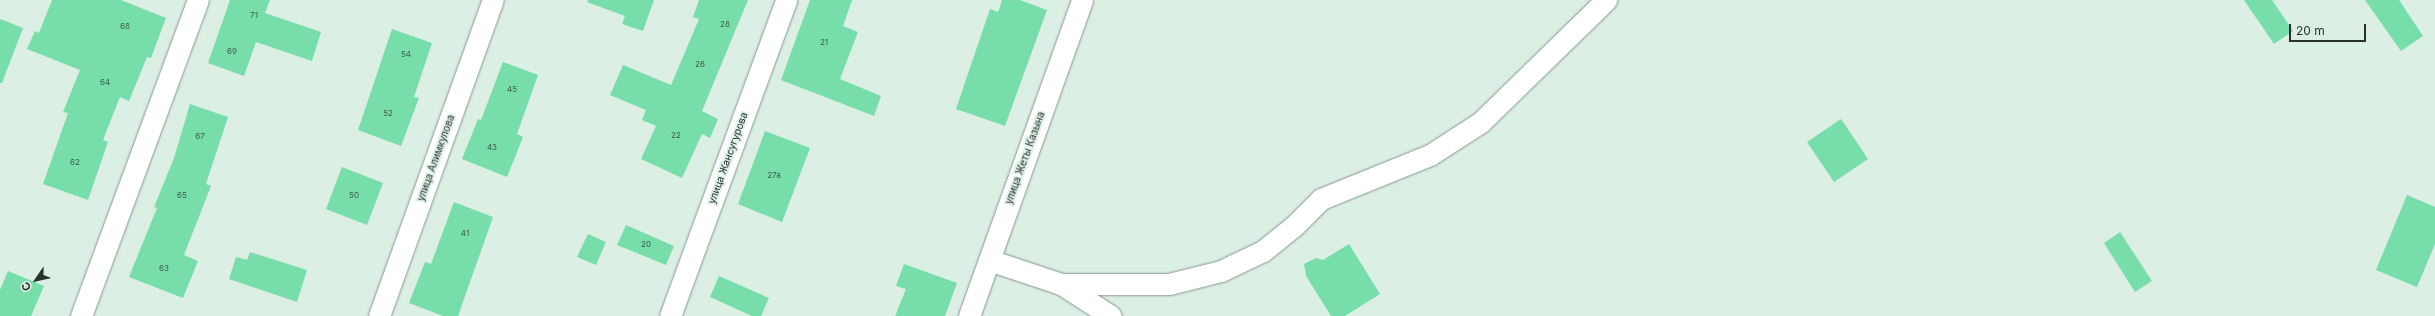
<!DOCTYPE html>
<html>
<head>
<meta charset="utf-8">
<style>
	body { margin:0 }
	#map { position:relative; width:2435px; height:316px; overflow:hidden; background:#dcefe4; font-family:Inter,sans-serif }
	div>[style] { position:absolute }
	.building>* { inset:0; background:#7da }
	.roads { filter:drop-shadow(0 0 1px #87998f) drop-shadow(0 0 1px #87998f) }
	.street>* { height:21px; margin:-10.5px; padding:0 10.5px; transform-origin:10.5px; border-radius:10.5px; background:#fff }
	span { translate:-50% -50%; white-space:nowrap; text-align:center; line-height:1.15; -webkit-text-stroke:3.5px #dcefe4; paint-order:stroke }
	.number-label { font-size:8px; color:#3d5c4c }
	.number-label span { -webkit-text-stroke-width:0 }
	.street-label { font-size:10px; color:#2a312d }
	.north { position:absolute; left:16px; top:260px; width:40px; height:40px; -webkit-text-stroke:3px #dcefe4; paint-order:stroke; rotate:236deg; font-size:11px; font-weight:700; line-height:16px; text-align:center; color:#2a312d }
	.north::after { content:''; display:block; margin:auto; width:14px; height:18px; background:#2a312d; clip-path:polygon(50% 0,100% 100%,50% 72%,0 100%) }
	.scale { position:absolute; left:2289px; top:24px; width:77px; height:18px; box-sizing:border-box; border:2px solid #2a312d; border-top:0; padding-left:5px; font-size:12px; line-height:14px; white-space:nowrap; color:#2a312d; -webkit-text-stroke:3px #dcefe4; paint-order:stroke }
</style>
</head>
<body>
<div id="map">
	<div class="building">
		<div style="clip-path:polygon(52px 0,121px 0,166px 18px,151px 58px,147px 57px,129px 101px,120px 97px,103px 140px,108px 142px,88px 200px,43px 184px,68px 113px,63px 112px,80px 70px,27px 49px,35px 31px,39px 33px)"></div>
		<div style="clip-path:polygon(230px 0,270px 0,265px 13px,321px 32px,312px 61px,256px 42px,244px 76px,208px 63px)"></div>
		<div style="clip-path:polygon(588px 0,654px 0,643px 31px,622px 24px,625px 16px,587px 2px)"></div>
		<div style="clip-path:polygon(699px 0,748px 0,702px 111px,718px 119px,710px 138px,702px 134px,682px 178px,641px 159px,656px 126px,642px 120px,646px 110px,610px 95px,623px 65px,671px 85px,699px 19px,693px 17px)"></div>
		<div style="clip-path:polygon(810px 0,852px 0,843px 26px,858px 32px,840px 79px,881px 96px,874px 116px,781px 80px)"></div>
		<div style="clip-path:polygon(1002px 0,1020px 0,1047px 10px,1005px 126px,956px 109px,990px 9px,998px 12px)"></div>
		<div style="clip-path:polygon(2244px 0,2272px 0,2293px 31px,2274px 44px)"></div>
		<div style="clip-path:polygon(2365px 0,2399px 0,2423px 36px,2401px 51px)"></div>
		<div style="clip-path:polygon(0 19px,23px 28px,2px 83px,0 83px)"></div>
		<div style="clip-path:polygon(392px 29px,432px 43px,414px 97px,419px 98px,401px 146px,358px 130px)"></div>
		<div style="clip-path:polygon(503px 62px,538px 75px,517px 134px,523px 137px,507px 177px,462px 159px,478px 119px,481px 120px)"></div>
		<div style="clip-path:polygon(190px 104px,228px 117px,206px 184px,211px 186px,184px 255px,198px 261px,183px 298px,129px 277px,157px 208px,154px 207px,174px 158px)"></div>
		<div style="clip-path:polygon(1841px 119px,1868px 159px,1834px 182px,1807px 142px)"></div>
		<div style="clip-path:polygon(765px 131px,810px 148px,782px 222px,738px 204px)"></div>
		<div style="clip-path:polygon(342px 167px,383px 183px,367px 225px,326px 209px)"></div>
		<div style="clip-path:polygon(2407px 195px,2435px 207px,2435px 244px,2417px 287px,2376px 270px)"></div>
		<div style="clip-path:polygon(454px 202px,493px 217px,458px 316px,443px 316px,409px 303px,425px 262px,431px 264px)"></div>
		<div style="clip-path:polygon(626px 225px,674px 246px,666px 265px,617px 245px)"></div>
		<div style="clip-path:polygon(2120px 232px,2152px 281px,2135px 292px,2104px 243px)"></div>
		<div style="clip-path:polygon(588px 234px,606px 242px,596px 265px,577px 257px)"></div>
		<div style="clip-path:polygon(1349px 244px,1380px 294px,1345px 316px,1331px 316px,1306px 276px,1304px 264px,1316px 258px,1323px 260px)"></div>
		<div style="clip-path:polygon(250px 252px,307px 270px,297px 302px,229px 279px,236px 257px,247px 260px)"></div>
		<div style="clip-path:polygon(904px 264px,957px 283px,945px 316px,895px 316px,906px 289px,896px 286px)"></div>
		<div style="clip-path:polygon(8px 271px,44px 286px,31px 316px,0 316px,0 290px)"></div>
		<div style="clip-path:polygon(719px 276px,769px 298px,761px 316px,752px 316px,710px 297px)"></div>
	</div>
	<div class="roads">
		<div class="street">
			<div style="left:989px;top:260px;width:76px;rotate:18.4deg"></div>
			<div style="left:1061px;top:284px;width:59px;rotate:32.6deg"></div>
			<div style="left:1061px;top:284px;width:108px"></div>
			<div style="left:1169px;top:284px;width:54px;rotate:-14deg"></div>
			<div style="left:1221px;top:271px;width:47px;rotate:-25.5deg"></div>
			<div style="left:1263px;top:251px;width:38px;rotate:-39deg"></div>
			<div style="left:1293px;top:227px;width:40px;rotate:-45deg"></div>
			<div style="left:1321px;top:199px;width:118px;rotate:-22deg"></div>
			<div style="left:1430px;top:155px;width:61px;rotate:-32.9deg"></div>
			<div style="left:1481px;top:122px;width:175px;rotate:-44.3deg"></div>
			<div style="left:81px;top:316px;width:337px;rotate:-69.7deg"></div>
			<div style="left:379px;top:316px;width:336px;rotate:-70.2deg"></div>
			<div style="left:670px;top:316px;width:337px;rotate:-69.8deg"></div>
			<div style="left:969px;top:316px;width:336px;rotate:-70.3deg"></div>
		</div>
	</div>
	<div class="number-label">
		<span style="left:254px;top:16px">71</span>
		<span style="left:725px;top:25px">28</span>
		<span style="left:125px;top:27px">68</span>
		<span style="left:824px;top:43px">21</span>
		<span style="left:232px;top:52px">69</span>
		<span style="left:406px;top:55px">54</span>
		<span style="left:700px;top:65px">26</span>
		<span style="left:105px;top:83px">64</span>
		<span style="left:512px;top:90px">45</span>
		<span style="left:388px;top:114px">52</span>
		<span style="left:676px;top:136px">22</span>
		<span style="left:200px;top:137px">67</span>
		<span style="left:492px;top:148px">43</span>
		<span style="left:75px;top:163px">62</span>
		<span style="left:774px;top:176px">27а</span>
		<span style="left:182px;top:196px">65</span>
		<span style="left:354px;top:196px">50</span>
		<span style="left:465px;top:234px">41</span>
		<span style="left:646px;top:245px">20</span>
		<span style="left:164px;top:269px">63</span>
	</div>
	<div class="street-label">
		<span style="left:436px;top:158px;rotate:-70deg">улица Алимкулова</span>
		<span style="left:728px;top:158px;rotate:-70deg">улица Жансугурова</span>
		<span style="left:1025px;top:158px;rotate:-70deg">улица Жеты Казына</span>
	</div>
	<div class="north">С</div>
	<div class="scale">20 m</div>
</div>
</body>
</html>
